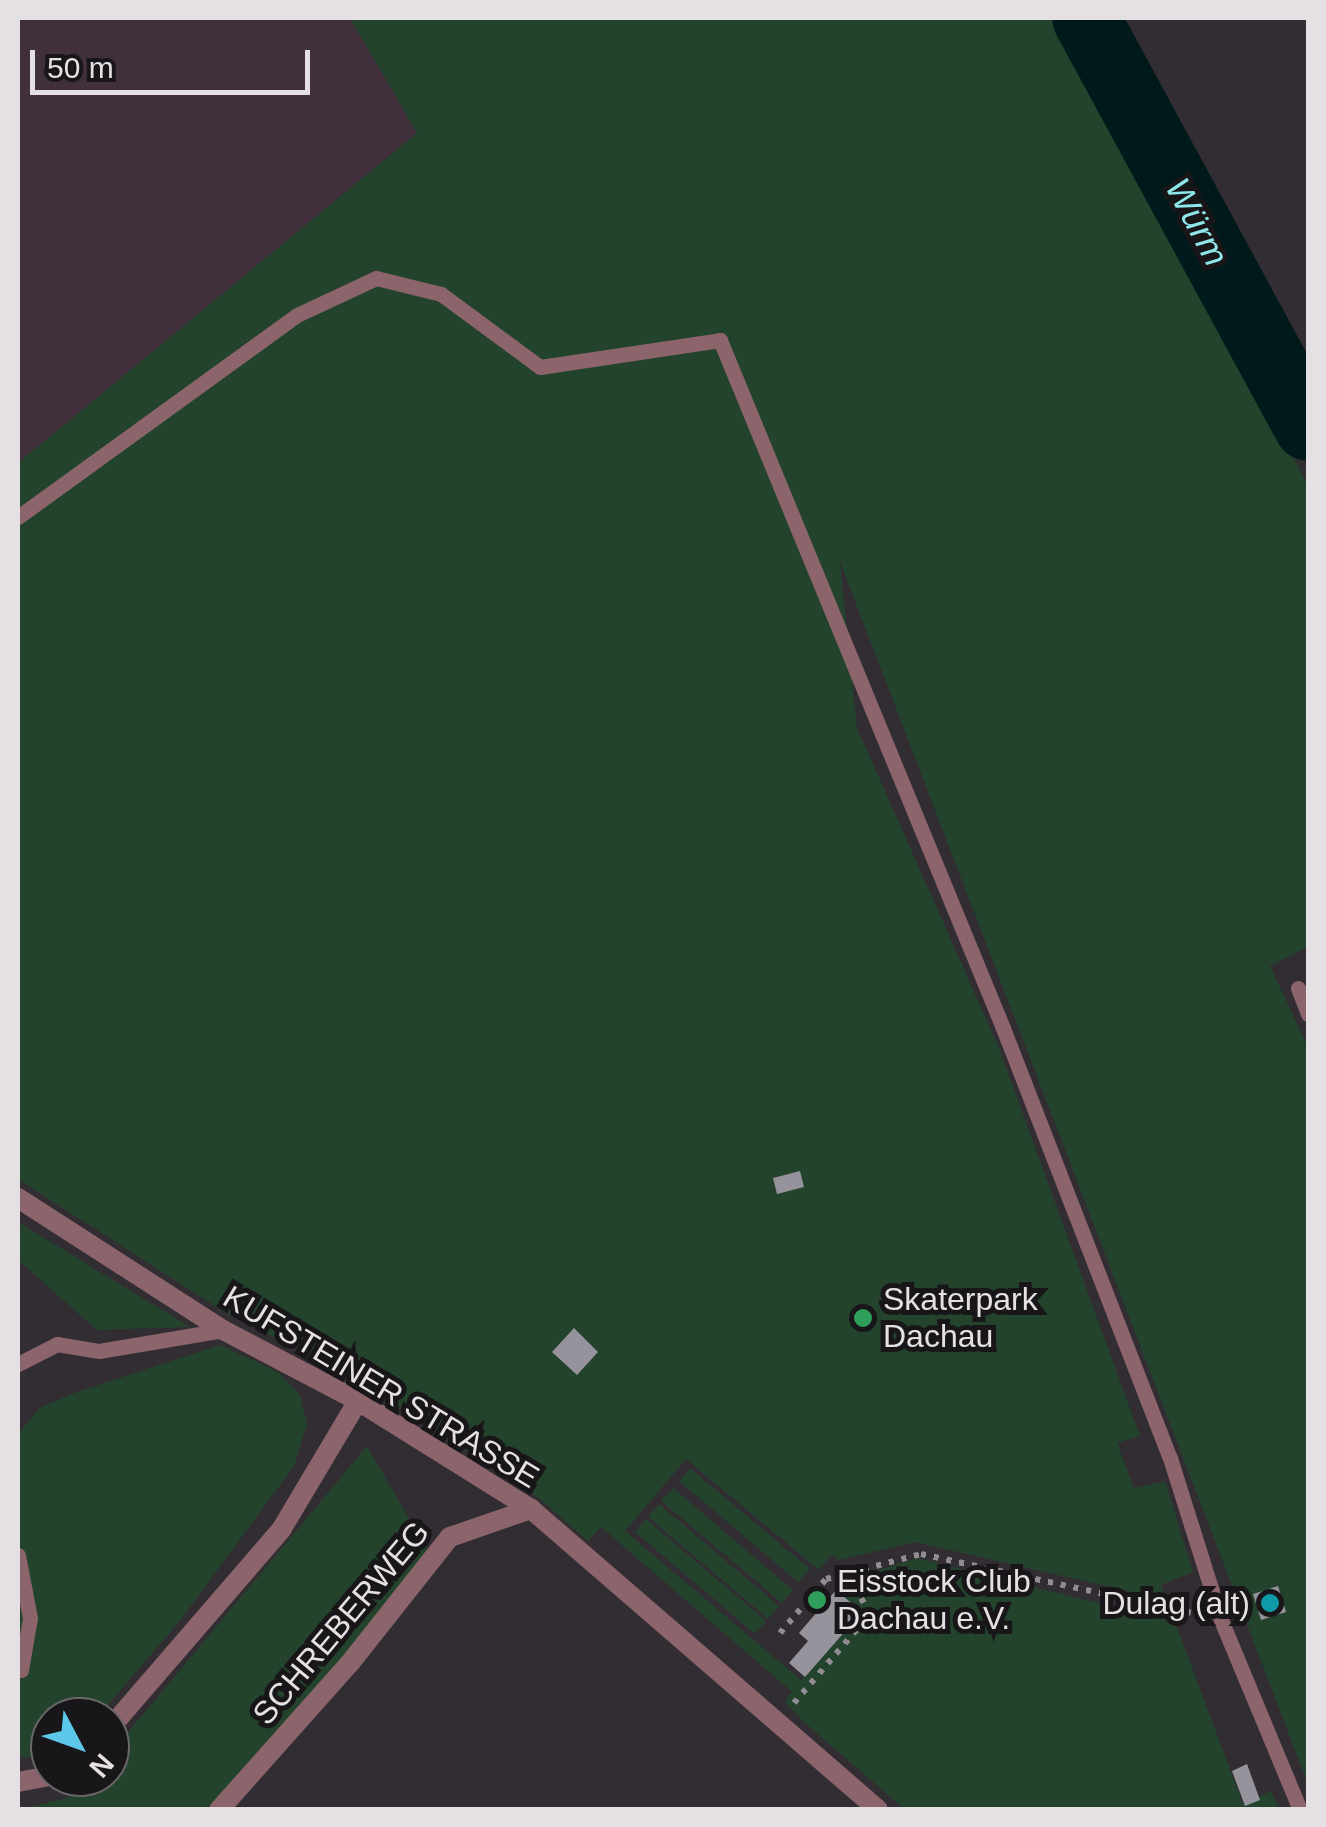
<!DOCTYPE html>
<html>
<head>
<meta charset="utf-8">
<style>
	body { margin:0 }
	#map { position:relative; width:1326px; height:1827px; overflow:hidden; background:#322d33; font-family:Helvetica,sans-serif }
	div>[style] { position:absolute }
	.industrial>* { inset:0; background:#41303b }
	.green>* { inset:0; background:#23432c }
	.river>* { height:68px; margin:-34px; padding:0 34px; transform-origin:34px; border-radius:34px; background:#00191a }
	.building>* { inset:0; background:#97939c }
	.path>* { height:6px; margin-top:-3px; transform-origin:0; background:repeating-linear-gradient(90deg,#918c91 0 5px,transparent 0 13px) }
	.service>* { height:15px; margin:-7.5px; padding:0 7.5px; transform-origin:7.5px; border-radius:7.5px; background:#8c646b }
	.minor>* { height:20px; margin:-10px; padding:0 10px; transform-origin:10px; border-radius:10px; background:#8c646b }
	.dots>* { width:28px; height:28px; translate:-50% -50%; box-sizing:border-box; border:5px solid #181619; border-radius:50% }
	span { translate:-50% -50%; white-space:nowrap; text-align:center; line-height:1.15; -webkit-text-stroke:10px #181619; paint-order:stroke }
	.poi-label { font-size:32px; color:#e4e0e4 }
	.left { translate:0 -50%; text-align:left }
	.right { translate:-100% -50%; text-align:right }
	.street-label { font-size:32px; color:#e4e0e4 }
	.water-label { font-size:35px; color:#8fe7ea; font-style:italic }
	.frame { position:absolute; inset:0; border:20px solid #e4e0e4; pointer-events:none }
	.north { position:absolute; left:30px; top:1697px; width:100px; height:100px; box-sizing:border-box; background:#181619; border:2px solid #6a676a; border-radius:50%; rotate:131deg; font-size:28px; font-weight:700; line-height:40px; text-align:center; color:#e4e0e4 }
	.north::after { content:''; display:block; margin:auto; width:35px; height:45px; background:#5cc7e8; clip-path:polygon(50% 0,100% 100%,50% 72%,0 100%) }
	.scale { position:absolute; left:30px; top:50px; width:280px; height:45px; box-sizing:border-box; border:5px solid #e4e0e4; border-top:0; padding-left:12px; font-size:30px; line-height:35px; white-space:nowrap; color:#e4e0e4; -webkit-text-stroke:8px #181619; paint-order:stroke }
</style>
</head>
<body>
<div id="map">
	<div class="industrial">
		<div style="clip-path:polygon(18px 18px,350px 18px,417px 132px,18px 463px)"></div>
	</div>
	<div class="green">
		<div style="clip-path:polygon(350px 18px,1059px 18px,1308px 485px,1308px 947px,1270px 966px,1308px 1047px,1308px 1784px,840px 562px,857px 728px,999px 1048px,1140px 1436px,1117px 1443px,1134px 1488px,1165px 1481px,1193px 1572px,1161px 1585px,1167px 1600px,915px 1542px,838px 1560px,832px 1554px,819px 1570px,686px 1459px,625px 1531px,801px 1680px,861px 1613px,836px 1590px,843px 1581px,918px 1558px,1175px 1622px,1243px 1804px,1271px 1791px,1279px 1809px,904px 1809px,804px 1722px,785px 1702px,792px 1692px,601px 1527px,588px 1541px,540px 1499px,368px 1386px,221px 1310px,18px 1179px,18px 463px,417px 133px)"></div>
		<div style="clip-path:polygon(18px 1222px,190px 1327px,97px 1330px,18px 1260px)"></div>
		<div style="clip-path:polygon(220px 1345px,278px 1372px,300px 1395px,307px 1424px,294px 1466px,182px 1618px,103px 1711px,95px 1717px,50px 1717px,50px 1752px,23px 1758px,18px 1755px,18px 1434px,40px 1408px,74px 1393px)"></div>
		<div style="clip-path:polygon(367px 1446px,428px 1551px,229px 1800px,239px 1809px,18px 1810px,70px 1797px,89px 1777px,110px 1777px,110px 1754px)"></div>
		<div style="clip-path:polygon(690px 1468px,810px 1569px,798px 1582px,679px 1481px)"></div>
		<div style="clip-path:polygon(673px 1488px,793px 1590px,782px 1603px,661px 1501px)"></div>
		<div style="clip-path:polygon(659px 1504px,779px 1606px,768px 1619px,648px 1517px)"></div>
		<div style="clip-path:polygon(646px 1519px,766px 1621px,755px 1634px,635px 1532px)"></div>
	</div>
	<div class="river">
		<div style="left:1086px;top:18px;width:465px;rotate:61.5deg"></div>
	</div>
	<div class="building">
		<div style="clip-path:polygon(800px 1171px,804px 1187px,777px 1194px,773px 1178px)"></div>
		<div style="clip-path:polygon(574px 1328px,598px 1352px,577px 1375px,552px 1352px)"></div>
		<div style="clip-path:polygon(1278px 1586px,1286px 1612px,1261px 1620px,1253px 1594px)"></div>
		<div style="clip-path:polygon(836px 1590px,862px 1612px,805px 1677px,789px 1663px,808px 1641px,799px 1633px)"></div>
		<div style="clip-path:polygon(1247px 1764px,1260px 1800px,1245px 1806px,1232px 1771px)"></div>
	</div>
	<div class="path">
		<div style="left:780px;top:1633px;width:71px;rotate:-49.6deg"></div>
		<div style="left:826px;top:1579px;width:98px;rotate:-14.7deg"></div>
		<div style="left:921px;top:1554px;width:276px;rotate:12.3deg"></div>
		<div style="left:794px;top:1703px;width:117px;rotate:-49.5deg"></div>
		<div style="left:870px;top:1614px;width:47px;rotate:-119.3deg"></div>
	</div>
	<div class="service">
		<div style="left:18px;top:517px;width:344px;rotate:-35.9deg"></div>
		<div style="left:297px;top:315px;width:87px;rotate:-25.1deg"></div>
		<div style="left:376px;top:278px;width:67px;rotate:13.8deg"></div>
		<div style="left:441px;top:294px;width:123px;rotate:36.4deg"></div>
		<div style="left:540px;top:367px;width:182px;rotate:-8.5deg"></div>
		<div style="left:720px;top:340px;width:744px;rotate:67.64deg"></div>
		<div style="left:1003px;top:1028px;width:461px;rotate:68.8deg"></div>
		<div style="left:1170px;top:1458px;width:170px;rotate:72.5deg"></div>
		<div style="left:1221px;top:1620px;width:206px;rotate:67.4deg"></div>
		<div style="left:1298px;top:988px;width:28px;rotate:69deg"></div>
		<div style="left:18px;top:1364px;width:44px;rotate:-27.1deg"></div>
		<div style="left:57px;top:1344px;width:43px;rotate:9.5deg"></div>
		<div style="left:99px;top:1351px;width:126px;rotate:-9.6deg"></div>
		<div style="left:18px;top:1555px;width:64px;rotate:79.2deg"></div>
		<div style="left:30px;top:1618px;width:53px;rotate:99.8deg"></div>
	</div>
	<div class="minor">
		<div style="left:18px;top:1198px;width:244px;rotate:32.8deg"></div>
		<div style="left:223px;top:1330px;width:153px;rotate:27.7deg"></div>
		<div style="left:358px;top:1401px;width:204px;rotate:32deg"></div>
		<div style="left:531px;top:1509px;width:459px;rotate:40.9deg"></div>
		<div style="left:110px;top:1728px;width:262px;rotate:-49.2deg"></div>
		<div style="left:281px;top:1530px;width:150px;rotate:-59.2deg"></div>
		<div style="left:18px;top:1782px;width:33px;rotate:-11deg"></div>
		<div style="left:219px;top:1810px;width:197px;rotate:-48.3deg"></div>
		<div style="left:350px;top:1663px;width:161px;rotate:-51.6deg"></div>
		<div style="left:450px;top:1537px;width:86px;rotate:-19.1deg"></div>
	</div>
	<div class="dots">
		<div style="left:863px;top:1318px;background:#2e9e5b"></div>
		<div style="left:817px;top:1600px;background:#2e9e5b"></div>
		<div style="left:1270px;top:1603px;background:#0f9aa8"></div>
	</div>
	<div class="poi-label">
		<span class="left" style="left:883px;top:1318px">Skaterpark<br>Dachau</span>
		<span class="left" style="left:837px;top:1600px">Eisstock Club<br>Dachau e.V.</span>
		<span class="right" style="left:1250px;top:1603px">Dulag (alt)</span>
	</div>
	<div class="street-label">
		<span style="left:381px;top:1387px;rotate:31deg">KUFSTEINER STRASSE</span>
		<span style="left:341px;top:1623px;rotate:-50deg">SCHREBERWEG</span>
	</div>
	<div class="water-label">
		<span style="left:1197px;top:222px;rotate:62deg">Würm</span>
	</div>
	<div class="frame"></div>
	<div class="north">N</div>
	<div class="scale">50 m</div>
</div>
</body>
</html>
